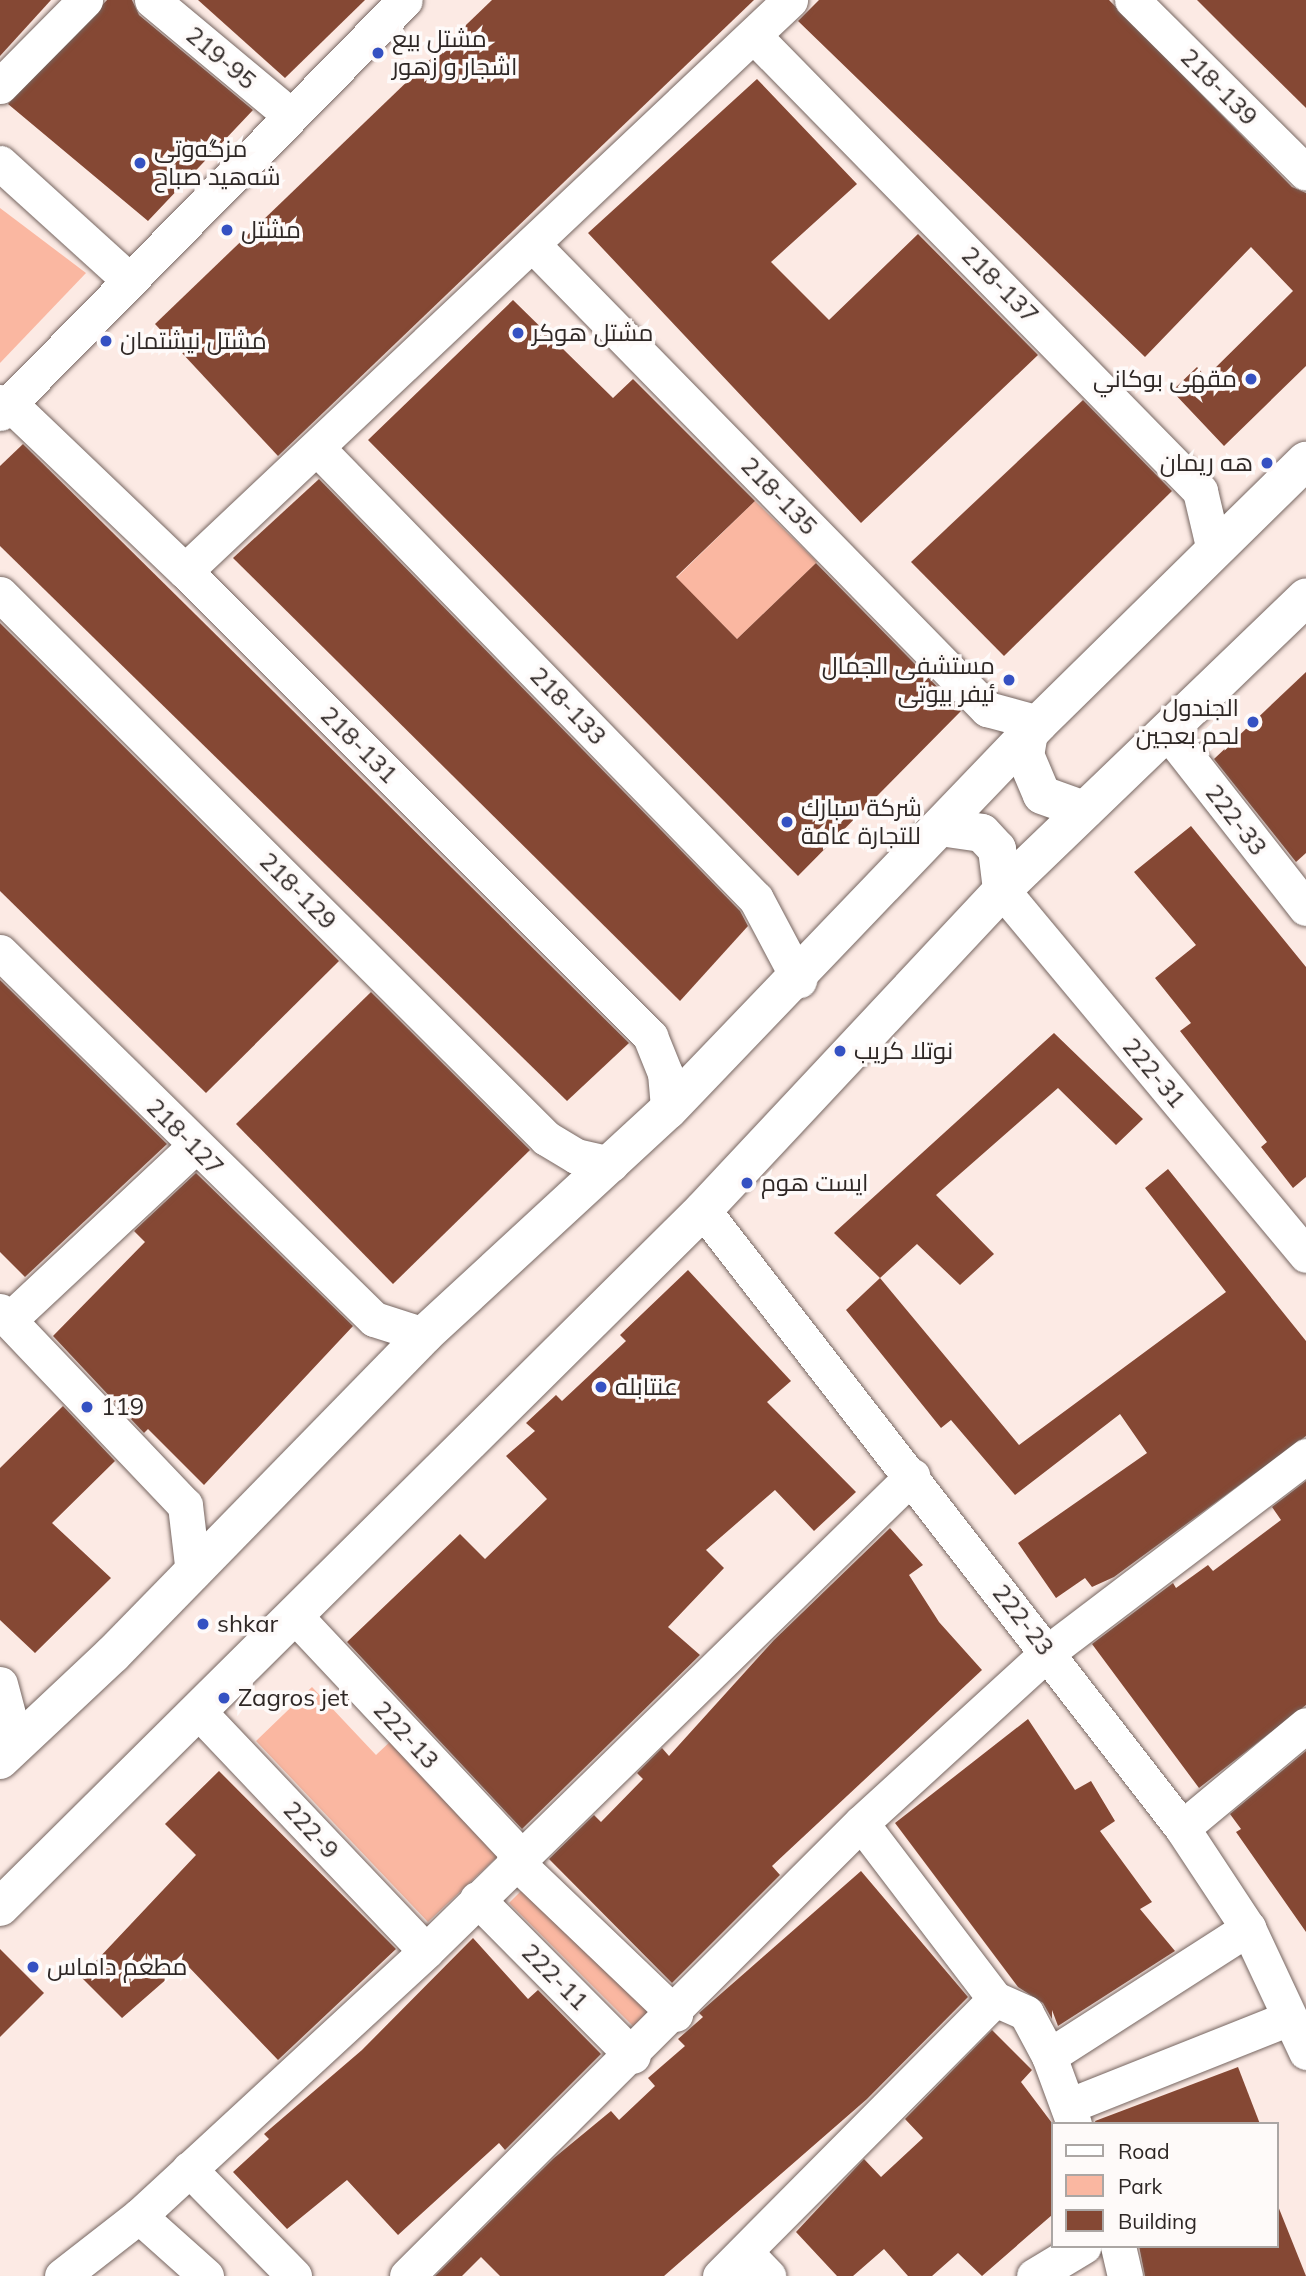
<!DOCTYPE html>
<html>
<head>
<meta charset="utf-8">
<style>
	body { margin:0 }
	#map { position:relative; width:1306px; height:2276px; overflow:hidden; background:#fceae4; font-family:Mulish,Cairo,sans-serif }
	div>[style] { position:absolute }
	.green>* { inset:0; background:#fab7a1 }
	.building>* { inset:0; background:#854834 }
	.roads { filter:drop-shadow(0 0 2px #766661) drop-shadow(0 0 2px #766661) }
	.minor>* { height:35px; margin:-17.5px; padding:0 17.5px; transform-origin:17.5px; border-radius:17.5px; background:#fff }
	.highway>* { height:38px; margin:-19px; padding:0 19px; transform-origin:19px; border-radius:19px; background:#fff }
	.dots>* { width:19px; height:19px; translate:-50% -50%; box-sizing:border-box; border:4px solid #fefaf9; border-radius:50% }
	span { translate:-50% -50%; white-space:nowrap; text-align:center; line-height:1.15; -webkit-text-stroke:7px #fefaf9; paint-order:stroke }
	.poi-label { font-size:24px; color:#2e2725 }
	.left { translate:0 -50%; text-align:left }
	.right { translate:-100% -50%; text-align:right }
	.street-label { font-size:24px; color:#2e2725 }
	.legend { position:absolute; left:1051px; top:2122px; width:228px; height:126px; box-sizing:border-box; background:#fefaf9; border:2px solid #aba6a4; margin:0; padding:9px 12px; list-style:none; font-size:21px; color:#2e2725 }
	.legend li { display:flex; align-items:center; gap:14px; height:35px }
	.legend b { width:35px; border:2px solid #aba6a4 }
</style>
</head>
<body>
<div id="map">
	<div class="green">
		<div style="clip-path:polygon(0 208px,86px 273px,0 363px)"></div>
		<div style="clip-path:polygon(755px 501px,817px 562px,737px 639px,676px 578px)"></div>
		<div style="clip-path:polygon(312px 1687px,376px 1755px,394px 1738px,502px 1852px,428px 1922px,256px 1741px)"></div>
		<div style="clip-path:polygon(526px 1886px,651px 2010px,634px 2027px,509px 1903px)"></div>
	</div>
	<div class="building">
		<div style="clip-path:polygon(0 0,51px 0,0 56px)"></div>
		<div style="clip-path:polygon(107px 0,132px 0,139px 15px,253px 110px,148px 221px,8px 104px)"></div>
		<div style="clip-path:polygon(198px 0,365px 0,285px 78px)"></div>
		<div style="clip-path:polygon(492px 0,754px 0,278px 456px,155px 324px)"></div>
		<div style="clip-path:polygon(819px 0,1109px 0,1292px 187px,1306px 193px,1306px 366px,1224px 446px,1172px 391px,1197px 367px,1206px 377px,1293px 291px,1251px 247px,1145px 357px,798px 21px)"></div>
		<div style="clip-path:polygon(1197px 0,1306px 0,1306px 108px,1235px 38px)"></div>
		<div style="clip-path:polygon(757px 79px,857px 184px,771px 262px,829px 320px,918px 234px,1038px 355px,861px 523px,588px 233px)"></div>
		<div style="clip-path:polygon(513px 300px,613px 398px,633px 379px,755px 501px,676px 577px,737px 639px,816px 563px,961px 711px,798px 876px,368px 440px)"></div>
		<div style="clip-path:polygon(1083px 400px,1172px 491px,1004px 656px,911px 562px)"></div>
		<div style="clip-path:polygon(23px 444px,629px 1043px,567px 1101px,0 546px,0 466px)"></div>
		<div style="clip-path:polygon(319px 479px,740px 911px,748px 926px,680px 1001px,233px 558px)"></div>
		<div style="clip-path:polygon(0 623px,339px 961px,206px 1093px,0 891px)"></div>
		<div style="clip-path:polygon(1306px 672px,1306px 853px,1296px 862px,1214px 759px)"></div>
		<div style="clip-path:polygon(1191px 826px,1306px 967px,1306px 1177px,1293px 1188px,1261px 1147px,1267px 1142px,1180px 1031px,1191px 1023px,1155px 978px,1196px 945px,1134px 872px)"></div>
		<div style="clip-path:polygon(0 980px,167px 1144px,25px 1277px,0 1252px)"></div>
		<div style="clip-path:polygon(371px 992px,530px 1150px,393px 1284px,236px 1124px)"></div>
		<div style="clip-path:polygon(1054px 1033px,1143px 1119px,1116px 1145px,1058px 1088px,936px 1195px,994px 1254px,960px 1285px,917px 1244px,880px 1278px,834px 1233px)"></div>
		<div style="clip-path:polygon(1168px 1169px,1306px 1341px,1306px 1436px,1114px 1577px,1092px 1587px,1085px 1578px,1056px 1598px,1018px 1543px,1147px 1453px,1120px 1414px,1015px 1495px,951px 1420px,941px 1428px,846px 1310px,880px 1278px,1019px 1445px,1226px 1292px,1145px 1188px)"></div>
		<div style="clip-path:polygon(196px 1173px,353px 1326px,204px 1485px,148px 1429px,144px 1433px,53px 1336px,145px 1242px,134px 1231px)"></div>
		<div style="clip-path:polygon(688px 1270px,791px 1381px,767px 1402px,856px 1492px,814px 1531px,775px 1490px,706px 1550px,724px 1568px,668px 1627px,700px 1655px,522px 1829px,347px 1642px,460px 1534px,485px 1559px,547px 1499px,506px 1456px,535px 1431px,526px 1423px,556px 1395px,562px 1401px,626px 1341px,620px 1335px)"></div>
		<div style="clip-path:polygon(63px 1406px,115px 1461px,52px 1523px,111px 1578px,35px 1653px,0 1620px,0 1468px)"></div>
		<div style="clip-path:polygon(1306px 1481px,1306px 1705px,1199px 1788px,1092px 1644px,1173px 1583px,1176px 1588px,1208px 1565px,1213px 1571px,1281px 1520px,1272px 1507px)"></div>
		<div style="clip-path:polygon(890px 1528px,923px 1565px,909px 1575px,939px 1622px,982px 1670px,772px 1866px,780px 1875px,672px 1983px,549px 1859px,594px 1815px,601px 1822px,643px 1779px,637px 1773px,662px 1748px,669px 1756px,774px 1640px)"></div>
		<div style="clip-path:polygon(1028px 1719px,1075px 1790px,1091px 1781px,1115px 1821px,1100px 1831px,1152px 1902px,1140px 1909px,1175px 1951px,1058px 2026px,1052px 2010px,1052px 2019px,1043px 2003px,1018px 1987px,895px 1823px)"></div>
		<div style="clip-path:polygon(1306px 1751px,1306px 1932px,1236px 1832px,1241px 1829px,1230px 1814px)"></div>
		<div style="clip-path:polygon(219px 1771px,396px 1949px,278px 2060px,185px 1963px,122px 2018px,81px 1977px,196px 1855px,165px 1824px)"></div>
		<div style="clip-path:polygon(861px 1871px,968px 1997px,867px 2099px,664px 2276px,500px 2276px,481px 2257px,462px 2276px,435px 2276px,554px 2158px,611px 2111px,619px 2120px,655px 2086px,648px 2078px,685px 2046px,678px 2039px,703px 2017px,699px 2013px)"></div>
		<div style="clip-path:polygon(473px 1938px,528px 1999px,538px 1990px,601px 2054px,505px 2150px,499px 2143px,398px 2235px,347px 2180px,287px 2229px,233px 2172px,269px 2139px,264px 2134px,362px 2050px)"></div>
		<div style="clip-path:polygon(0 1949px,44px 1993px,0 2037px)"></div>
		<div style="clip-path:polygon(992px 2030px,1032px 2070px,1021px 2082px,1052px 2123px,1052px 2215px,982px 2276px,958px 2253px,932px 2276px,908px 2276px,884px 2249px,853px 2276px,837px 2276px,796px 2232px,864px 2159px,881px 2177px,923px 2138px,905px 2119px)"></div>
		<div style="clip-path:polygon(1238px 2067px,1260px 2124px,1096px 2124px,1095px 2121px)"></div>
		<div style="clip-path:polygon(1276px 2201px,1306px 2276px,1145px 2276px,1139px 2246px,1276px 2246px)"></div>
	</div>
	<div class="roads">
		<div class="minor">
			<div style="left:152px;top:0;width:180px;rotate:39.8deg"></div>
			<div style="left:1132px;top:0;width:245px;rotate:44.8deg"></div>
			<div style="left:755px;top:37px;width:636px;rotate:45.57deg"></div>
			<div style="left:1200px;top:491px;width:61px;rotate:76.7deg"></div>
			<div style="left:0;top:86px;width:121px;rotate:-45.3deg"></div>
			<div style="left:0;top:163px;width:171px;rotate:42.2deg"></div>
			<div style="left:532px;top:244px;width:651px;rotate:45.62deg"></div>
			<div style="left:987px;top:709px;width:54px;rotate:15.1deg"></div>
			<div style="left:0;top:402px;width:10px;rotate:11deg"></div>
			<div style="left:10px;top:404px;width:242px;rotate:43.7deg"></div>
			<div style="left:185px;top:571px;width:658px;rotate:45deg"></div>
			<div style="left:650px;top:1036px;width:40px;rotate:68deg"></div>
			<div style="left:665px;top:1073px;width:37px;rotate:85deg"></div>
			<div style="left:0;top:413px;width:578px;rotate:-45.56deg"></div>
			<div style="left:317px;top:448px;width:629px;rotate:45.77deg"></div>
			<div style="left:756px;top:899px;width:92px;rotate:62deg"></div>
			<div style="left:185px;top:571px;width:832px;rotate:-43.34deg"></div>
			<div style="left:0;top:594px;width:771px;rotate:44.89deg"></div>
			<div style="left:546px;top:1138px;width:35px;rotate:31deg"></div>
			<div style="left:576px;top:1156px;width:36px;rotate:13deg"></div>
			<div style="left:1167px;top:731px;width:225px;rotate:51.9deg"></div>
			<div style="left:1002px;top:890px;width:475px;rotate:50.2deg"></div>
			<div style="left:0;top:952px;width:524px;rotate:44.46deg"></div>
			<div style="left:374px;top:1319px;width:52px;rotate:17.7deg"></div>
			<div style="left:703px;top:1210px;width:782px;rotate:52.22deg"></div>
			<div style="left:1182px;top:1828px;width:120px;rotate:56.6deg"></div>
			<div style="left:1248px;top:1928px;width:137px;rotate:64.9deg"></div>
			<div style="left:0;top:1311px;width:268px;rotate:46.4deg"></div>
			<div style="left:185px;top:1505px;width:68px;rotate:83.3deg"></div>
			<div style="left:9px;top:1320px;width:253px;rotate:-43.1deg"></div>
			<div style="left:294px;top:1615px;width:329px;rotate:46.8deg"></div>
			<div style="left:0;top:1684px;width:62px;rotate:75.1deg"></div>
			<div style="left:197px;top:1710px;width:332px;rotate:46.5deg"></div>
			<div style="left:1182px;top:1828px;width:161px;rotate:-39.7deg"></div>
			<div style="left:514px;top:1860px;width:223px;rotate:43.7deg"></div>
			<div style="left:477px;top:1899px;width:221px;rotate:45.2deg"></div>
			<div style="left:995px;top:1999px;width:34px;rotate:24deg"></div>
			<div style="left:1026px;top:2013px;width:49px;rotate:61.9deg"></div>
			<div style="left:1068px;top:2106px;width:236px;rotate:-21.7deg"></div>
			<div style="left:1074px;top:2124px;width:72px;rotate:-110.2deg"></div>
			<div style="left:1049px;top:2056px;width:237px;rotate:-32.7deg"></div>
			<div style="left:189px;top:2169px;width:150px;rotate:45.5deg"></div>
			<div style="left:139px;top:2216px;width:90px;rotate:41.8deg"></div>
			<div style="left:1118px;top:2246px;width:31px;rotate:77deg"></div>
			<div style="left:746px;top:2253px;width:32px;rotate:46deg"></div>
			<div style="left:62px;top:2276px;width:98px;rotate:-37.9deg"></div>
			<div style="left:139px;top:2216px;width:391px;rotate:-42.7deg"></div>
			<div style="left:426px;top:1951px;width:680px;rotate:-44.34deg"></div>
			<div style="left:407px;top:2276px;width:641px;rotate:-44.94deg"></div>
			<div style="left:861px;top:1823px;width:253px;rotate:-42.4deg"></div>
			<div style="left:1048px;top:1652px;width:324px;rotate:-37.2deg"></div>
			<div style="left:720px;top:2276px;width:390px;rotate:-45.2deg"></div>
			<div style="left:995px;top:1999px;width:221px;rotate:-127.3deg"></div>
			<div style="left:1034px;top:2276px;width:58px;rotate:-31deg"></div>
		</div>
		<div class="highway">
			<div style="left:1029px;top:733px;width:22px;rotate:100deg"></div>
			<div style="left:1025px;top:755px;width:43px;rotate:67deg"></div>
			<div style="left:1042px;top:795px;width:45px;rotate:19.7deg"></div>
			<div style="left:940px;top:827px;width:42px;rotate:8.1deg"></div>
			<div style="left:982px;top:833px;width:22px;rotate:47deg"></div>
			<div style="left:997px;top:849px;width:41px;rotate:83deg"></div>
			<div style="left:0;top:1760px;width:155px;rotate:-43.2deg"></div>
			<div style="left:113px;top:1654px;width:446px;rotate:-45.7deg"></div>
			<div style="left:424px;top:1335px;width:332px;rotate:-42.7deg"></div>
			<div style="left:668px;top:1110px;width:536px;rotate:-46.21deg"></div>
			<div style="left:1039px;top:723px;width:374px;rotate:-44.5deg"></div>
			<div style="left:0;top:1907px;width:990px;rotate:-44.75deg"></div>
			<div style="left:703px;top:1210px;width:438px;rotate:-46.9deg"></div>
			<div style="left:1002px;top:890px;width:422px;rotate:-43.9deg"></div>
		</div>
	</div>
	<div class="dots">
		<div style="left:378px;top:53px;background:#3551c2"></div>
		<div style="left:140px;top:163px;background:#3551c2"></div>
		<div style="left:227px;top:230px;background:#3551c2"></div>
		<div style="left:518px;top:333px;background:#3551c2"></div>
		<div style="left:106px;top:341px;background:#3551c2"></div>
		<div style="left:1251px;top:379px;background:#3551c2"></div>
		<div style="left:1267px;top:463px;background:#3551c2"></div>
		<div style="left:1009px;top:680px;background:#3551c2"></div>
		<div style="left:1253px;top:722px;background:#3551c2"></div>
		<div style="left:787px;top:822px;background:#3551c2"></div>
		<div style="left:840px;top:1051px;background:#3551c2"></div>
		<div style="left:747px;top:1183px;background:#3551c2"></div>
		<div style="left:601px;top:1387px;background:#3551c2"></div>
		<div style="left:87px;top:1407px;background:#3551c2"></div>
		<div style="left:203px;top:1624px;background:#3551c2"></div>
		<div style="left:224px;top:1698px;background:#3551c2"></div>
		<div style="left:33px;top:1967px;background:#3551c2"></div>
	</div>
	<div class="poi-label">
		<span class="left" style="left:392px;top:53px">مشتل بيع<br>اشجار و زهور</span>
		<span class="left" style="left:154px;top:163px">مزگه‌وتی<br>شه‌هید صباح</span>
		<span class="left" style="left:241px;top:230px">مشتل</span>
		<span class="left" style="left:532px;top:333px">مشتل هوكر</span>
		<span class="left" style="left:120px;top:341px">مشتل نيشتمان</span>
		<span class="right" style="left:1237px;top:379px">مقهى بوكاني</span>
		<span class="right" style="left:1253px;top:463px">هه ريمان</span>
		<span class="right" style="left:995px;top:680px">مستشفى الجمال<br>ئیفر بیوتی</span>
		<span class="right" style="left:1239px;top:722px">الجندول<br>لحم بعجين</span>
		<span class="left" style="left:801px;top:822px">شركة سبارك<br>للتجارة عامة</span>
		<span class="left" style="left:854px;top:1051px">نوتلا كريب</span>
		<span class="left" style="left:761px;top:1183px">ايست هوم</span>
		<span class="left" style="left:615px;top:1387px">عنتابله</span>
		<span class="left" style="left:101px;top:1407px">119</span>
		<span class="left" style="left:217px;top:1624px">shkar</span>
		<span class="left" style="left:238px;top:1698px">Zagros jet</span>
		<span class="left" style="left:47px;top:1967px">مطعم داماس</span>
	</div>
	<div class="street-label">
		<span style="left:221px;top:58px;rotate:40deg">219-95</span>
		<span style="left:1219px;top:87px;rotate:45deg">218-139</span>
		<span style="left:1000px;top:285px;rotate:45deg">218-137</span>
		<span style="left:779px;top:496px;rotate:46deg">218-135</span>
		<span style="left:568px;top:706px;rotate:46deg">218-133</span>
		<span style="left:359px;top:745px;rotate:45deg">218-131</span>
		<span style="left:1236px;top:820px;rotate:52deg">222-33</span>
		<span style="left:298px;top:891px;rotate:45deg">218-129</span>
		<span style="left:1154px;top:1073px;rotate:50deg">222-31</span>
		<span style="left:185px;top:1137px;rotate:45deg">218-127</span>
		<span style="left:1023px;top:1620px;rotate:52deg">222-23</span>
		<span style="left:406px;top:1735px;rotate:47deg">222-13</span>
		<span style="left:311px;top:1830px;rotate:47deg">222-9</span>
		<span style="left:555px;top:1977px;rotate:45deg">222-11</span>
	</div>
	<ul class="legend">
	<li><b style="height:9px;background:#fff"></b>Road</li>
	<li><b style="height:19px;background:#fab7a1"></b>Park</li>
	<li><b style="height:19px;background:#854834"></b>Building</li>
	</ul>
</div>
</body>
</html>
